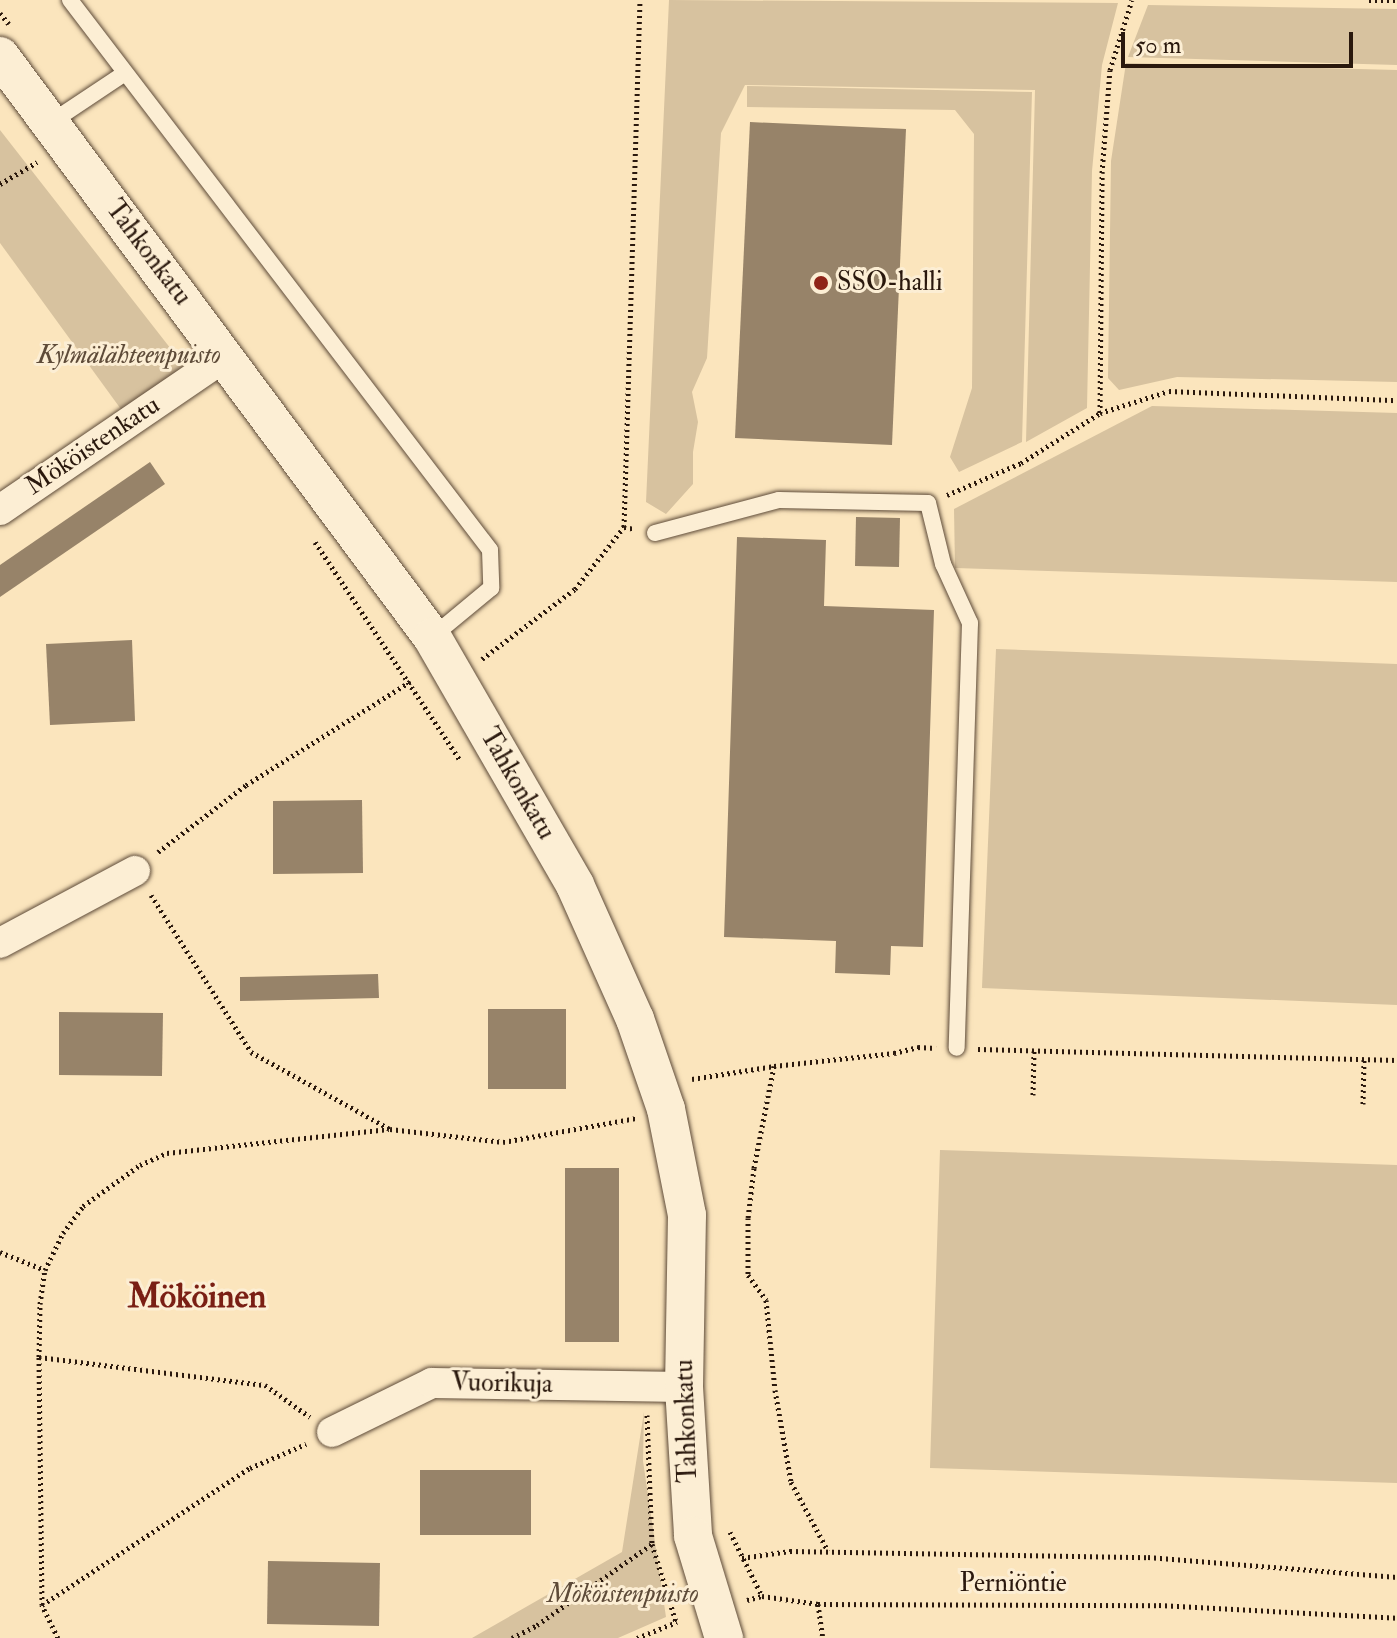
<!DOCTYPE html>
<html>
<head>
<meta charset="utf-8">
<style>
	body { margin:0 }
	#map { position:relative; width:1397px; height:1638px; overflow:hidden; background:#fbe5bd; font-family:"IM FELL Double Pica",serif }
	div>[style] { position:absolute }
	.green>* { inset:0; background:#d7c29f }
	.building>* { inset:0; background:#978369 }
	.path>* { height:5px; margin-top:-2.5px; transform-origin:0; background:repeating-linear-gradient(90deg,#2a180d 0 2px,transparent 0 6px) }
	.roads { filter:drop-shadow(0 0 2px #5e4b39) drop-shadow(0 0 2px #5e4b39) }
	.service>* { height:16px; margin:-8px; padding:0 8px; transform-origin:8px; border-radius:8px; background:#fceed4 }
	.minor>* { height:30px; margin:-15px; padding:0 15px; transform-origin:15px; border-radius:15px; background:#fceed4 }
	.tertiary>* { height:38px; margin:-19px; padding:0 19px; transform-origin:19px; border-radius:19px; background:#fceed4 }
	.dots>* { width:22px; height:22px; translate:-50% -50%; box-sizing:border-box; border:4px solid #fceed4; border-radius:50% }
	span { translate:-50% -50%; white-space:nowrap; text-align:center; line-height:1.15; -webkit-text-stroke:6px #fceed4; paint-order:stroke }
	.street-label { font-size:26px; color:#2a180d }
	.poi-label { font-size:26px; color:#2a180d }
	.left { translate:0 -50%; text-align:left }
	.park-label { font-size:26px; color:#5e4b39; font-style:italic }
	.district-label { font-size:34px; color:#7a1f14; font-weight:700 }
	.scale { position:absolute; left:1121px; top:32px; width:232px; height:36px; box-sizing:border-box; border:4px solid #2a180d; border-top:0; padding-left:10px; font-size:24px; line-height:28px; white-space:nowrap; color:#2a180d; -webkit-text-stroke:6px #fceed4; paint-order:stroke }
</style>
</head>
<body>
<div id="map">
	<div class="green">
		<div style="clip-path:polygon(669px 0,1118px 3px,1102px 65px,1092px 171px,1087px 408px,1026px 442px,1035px 90px,745px 85px,721px 133px,707px 358px,692px 392px,698px 422px,693px 452px,693px 484px,666px 514px,646px 502px)"></div>
		<div style="clip-path:polygon(1148px 5px,1397px 9px,1397px 65px,1128px 57px)"></div>
		<div style="clip-path:polygon(1126px 63px,1397px 70px,1397px 382px,1177px 377px,1119px 390px,1108px 378px,1111px 161px)"></div>
		<div style="clip-path:polygon(747px 86px,1032px 92px,1022px 442px,959px 472px,950px 457px,972px 388px,974px 134px,955px 110px,747px 107px)"></div>
		<div style="clip-path:polygon(0 130px,185px 367px,123px 412px,0 243px)"></div>
		<div style="clip-path:polygon(1152px 406px,1397px 413px,1397px 582px,955px 568px,954px 509px)"></div>
		<div style="clip-path:polygon(996px 649px,1397px 664px,1397px 1005px,982px 988px)"></div>
		<div style="clip-path:polygon(940px 1150px,1397px 1165px,1397px 1483px,930px 1468px)"></div>
		<div style="clip-path:polygon(644px 1412px,643px 1461px,666px 1617px,618px 1638px,472px 1638px,622px 1552px)"></div>
	</div>
	<div class="building">
		<div style="clip-path:polygon(750px 122px,906px 129px,892px 445px,735px 438px)"></div>
		<div style="clip-path:polygon(150px 462px,165px 484px,0 597px,0 565px)"></div>
		<div style="clip-path:polygon(856px 517px,900px 518px,899px 567px,855px 566px)"></div>
		<div style="clip-path:polygon(737px 537px,826px 540px,824px 606px,934px 610px,923px 947px,891px 946px,890px 975px,835px 973px,836px 941px,724px 937px)"></div>
		<div style="clip-path:polygon(132px 640px,135px 721px,50px 725px,46px 644px)"></div>
		<div style="clip-path:polygon(362px 800px,363px 873px,273px 874px,273px 801px)"></div>
		<div style="clip-path:polygon(378px 974px,379px 998px,240px 1001px,240px 977px)"></div>
		<div style="clip-path:polygon(488px 1009px,566px 1009px,566px 1089px,488px 1089px)"></div>
		<div style="clip-path:polygon(59px 1012px,163px 1013px,162px 1076px,59px 1075px)"></div>
		<div style="clip-path:polygon(565px 1168px,619px 1168px,619px 1342px,565px 1342px)"></div>
		<div style="clip-path:polygon(420px 1470px,531px 1470px,531px 1535px,420px 1535px)"></div>
		<div style="clip-path:polygon(268px 1561px,380px 1563px,379px 1626px,267px 1624px)"></div>
	</div>
	<div class="path">
		<div style="left:1369px;top:0;width:28px"></div>
		<div style="left:0;top:13px;width:14px;rotate:51deg"></div>
		<div style="left:0;top:184px;width:43px;rotate:-30.7deg"></div>
		<div style="left:1100px;top:413px;width:240px;rotate:-89.5deg"></div>
		<div style="left:1102px;top:173px;width:103px;rotate:-85.6deg"></div>
		<div style="left:1110px;top:70px;width:73px;rotate:-72.6deg"></div>
		<div style="left:947px;top:495px;width:81px;rotate:-23.4deg"></div>
		<div style="left:1021px;top:463px;width:93px;rotate:-32.3deg"></div>
		<div style="left:1100px;top:413px;width:72px;rotate:-17.7deg"></div>
		<div style="left:1169px;top:391px;width:228px;rotate:2.3deg"></div>
		<div style="left:624px;top:527px;width:527px;rotate:-88.26deg"></div>
		<div style="left:315px;top:542px;width:262px;rotate:56.4deg"></div>
		<div style="left:482px;top:659px;width:116px;rotate:-37deg"></div>
		<div style="left:575px;top:589px;width:79px;rotate:-51.7deg"></div>
		<div style="left:624px;top:527px;width:10px;rotate:11deg"></div>
		<div style="left:158px;top:852px;width:111px;rotate:-37.3deg"></div>
		<div style="left:246px;top:785px;width:195px;rotate:-32.2deg"></div>
		<div style="left:151px;top:895px;width:186px;rotate:57.5deg"></div>
		<div style="left:251px;top:1052px;width:159px;rotate:29deg"></div>
		<div style="left:390px;top:1129px;width:114px;rotate:6.6deg"></div>
		<div style="left:503px;top:1142px;width:135px;rotate:-10.2deg"></div>
		<div style="left:978px;top:1049px;width:419px;rotate:1.5deg"></div>
		<div style="left:774px;top:1066px;width:104px;rotate:101.1deg"></div>
		<div style="left:754px;top:1168px;width:50px;rotate:96.8deg"></div>
		<div style="left:748px;top:1218px;width:57px;rotate:90deg"></div>
		<div style="left:748px;top:1275px;width:31px;rotate:54deg"></div>
		<div style="left:766px;top:1300px;width:90px;rotate:84.3deg"></div>
		<div style="left:775px;top:1390px;width:93px;rotate:80.1deg"></div>
		<div style="left:791px;top:1482px;width:78px;rotate:61.8deg"></div>
		<div style="left:692px;top:1079px;width:83px;rotate:-9deg"></div>
		<div style="left:774px;top:1066px;width:121px;rotate:-6.2deg"></div>
		<div style="left:894px;top:1053px;width:25px;rotate:-14deg"></div>
		<div style="left:918px;top:1047px;width:18px;rotate:3deg"></div>
		<div style="left:1033px;top:1095px;width:44px;rotate:-88.7deg"></div>
		<div style="left:1363px;top:1104px;width:45px;rotate:-88.7deg"></div>
		<div style="left:0;top:1252px;width:48px;rotate:21.8deg"></div>
		<div style="left:39px;top:1357px;width:228px;rotate:7.1deg"></div>
		<div style="left:265px;top:1385px;width:55px;rotate:35.4deg"></div>
		<div style="left:647px;top:1415px;width:129px;rotate:87.8deg"></div>
		<div style="left:652px;top:1544px;width:82px;rotate:72.9deg"></div>
		<div style="left:730px;top:1532px;width:72px;rotate:63.4deg"></div>
		<div style="left:742px;top:1558px;width:49px;rotate:-8.3deg"></div>
		<div style="left:790px;top:1551px;width:358px;rotate:1deg"></div>
		<div style="left:1148px;top:1557px;width:250px;rotate:4.6deg"></div>
		<div style="left:747px;top:1600px;width:16px;rotate:-15deg"></div>
		<div style="left:762px;top:1596px;width:57px;rotate:8.1deg"></div>
		<div style="left:818px;top:1604px;width:341px;rotate:0.2deg"></div>
		<div style="left:1159px;top:1605px;width:238px;rotate:3.1deg"></div>
		<div style="left:818px;top:1604px;width:34px;rotate:82deg"></div>
		<div style="left:42px;top:1605px;width:249px;rotate:-33.4deg"></div>
		<div style="left:250px;top:1468px;width:61px;rotate:-23.2deg"></div>
		<div style="left:58px;top:1638px;width:37px;rotate:-116deg"></div>
		<div style="left:42px;top:1605px;width:248px;rotate:-90.7deg"></div>
		<div style="left:39px;top:1357px;width:53px;rotate:-88.9deg"></div>
		<div style="left:40px;top:1304px;width:34px;rotate:-82deg"></div>
		<div style="left:45px;top:1270px;width:41px;rotate:-64.1deg"></div>
		<div style="left:63px;top:1233px;width:34px;rotate:-53deg"></div>
		<div style="left:83px;top:1206px;width:70px;rotate:-35.7deg"></div>
		<div style="left:140px;top:1165px;width:30px;rotate:-24deg"></div>
		<div style="left:167px;top:1153px;width:223px;rotate:-6.2deg"></div>
		<div style="left:512px;top:1638px;width:28px;rotate:-27deg"></div>
		<div style="left:537px;top:1625px;width:141px;rotate:-35.2deg"></div>
		<div style="left:637px;top:1638px;width:43px;rotate:-21.8deg"></div>
	</div>
	<div class="roads">
		<div class="service">
			<div style="left:70px;top:0;width:692px;rotate:52.63deg"></div>
			<div style="left:490px;top:550px;width:38px;rotate:88deg"></div>
			<div style="left:491px;top:588px;width:77px;rotate:140.3deg"></div>
			<div style="left:50px;top:123px;width:90px;rotate:-33.7deg"></div>
			<div style="left:655px;top:533px;width:128px;rotate:-14.9deg"></div>
			<div style="left:779px;top:500px;width:149px;rotate:1.2deg"></div>
			<div style="left:928px;top:503px;width:63px;rotate:76.2deg"></div>
			<div style="left:943px;top:564px;width:65px;rotate:65.4deg"></div>
			<div style="left:970px;top:623px;width:425px;rotate:91.8deg"></div>
		</div>
		<div class="minor">
			<div style="left:0;top:510px;width:273px;rotate:-34.3deg"></div>
			<div style="left:0;top:943px;width:153px;rotate:-28.1deg"></div>
			<div style="left:332px;top:1432px;width:111px;rotate:-26.1deg"></div>
			<div style="left:432px;top:1383px;width:252px;rotate:0.9deg"></div>
		</div>
		<div class="tertiary">
			<div style="left:0;top:56px;width:724px;rotate:53.37deg"></div>
			<div style="left:432px;top:637px;width:286px;rotate:60deg"></div>
			<div style="left:575px;top:885px;width:147px;rotate:65.9deg"></div>
			<div style="left:635px;top:1019px;width:95px;rotate:71deg"></div>
			<div style="left:666px;top:1109px;width:108px;rotate:78.8deg"></div>
			<div style="left:687px;top:1215px;width:172px;rotate:91deg"></div>
			<div style="left:684px;top:1387px;width:149px;rotate:86.5deg"></div>
			<div style="left:693px;top:1536px;width:107px;rotate:73.1deg"></div>
		</div>
	</div>
	<div class="dots">
		<div style="left:821px;top:283px;background:#8f2418"></div>
	</div>
	<div class="street-label">
		<span style="left:148px;top:253px;rotate:53deg">Tahkonkatu</span>
		<span style="left:93px;top:446px;rotate:-34deg">Mököistenkatu</span>
		<span style="left:517px;top:784px;rotate:60deg">Tahkonkatu</span>
		<span style="left:502px;top:1384px;rotate:1deg">Vuorikuja</span>
		<span style="left:687px;top:1421px;rotate:-92deg">Tahkonkatu</span>
		<span style="left:1013px;top:1584px">Perniöntie</span>
	</div>
	<div class="poi-label">
		<span class="left" style="left:837px;top:283px">SSO-halli</span>
	</div>
	<div class="park-label">
		<span style="left:129px;top:356px">Kylmälähteenpuisto</span>
		<span style="left:623px;top:1595px">Mököistenpuisto</span>
	</div>
	<div class="district-label">
		<span style="left:197px;top:1297px">Mököinen</span>
	</div>
	<div class="scale">50 m</div>
</div>
</body>
</html>
